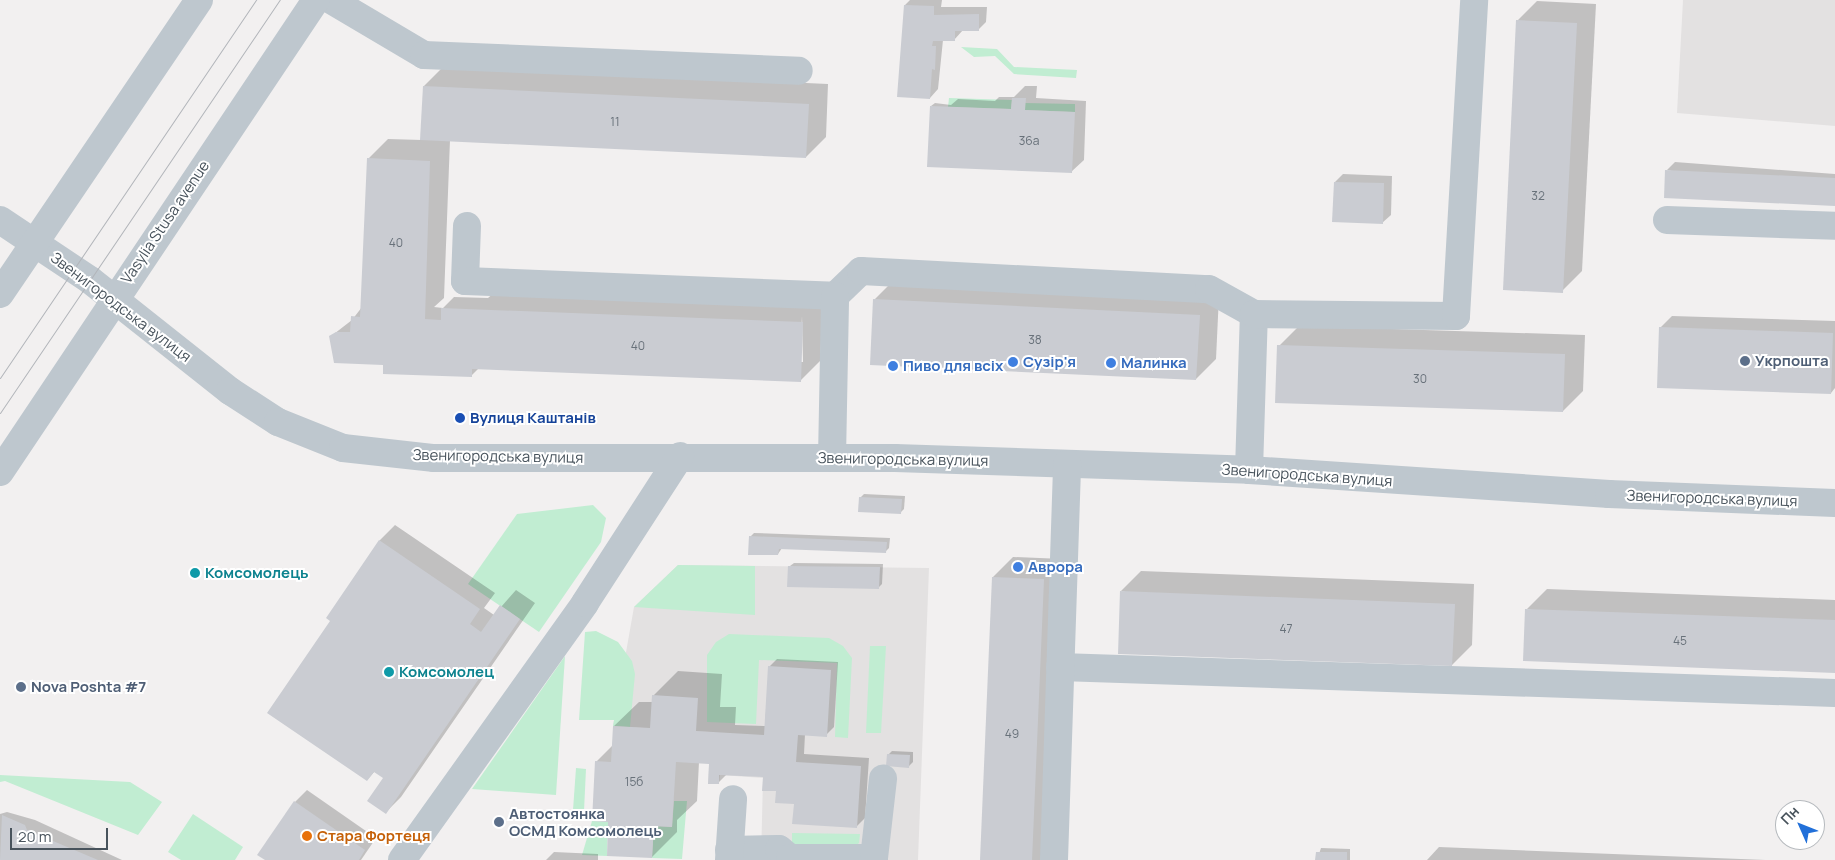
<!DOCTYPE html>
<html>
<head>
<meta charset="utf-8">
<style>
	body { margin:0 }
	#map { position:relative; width:1835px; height:860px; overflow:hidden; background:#f2f0f0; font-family:Manrope,sans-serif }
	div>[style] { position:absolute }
	.education>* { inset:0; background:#e3e1e1 }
	.green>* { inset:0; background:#c1edd2 }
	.shadow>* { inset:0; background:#0003 }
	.building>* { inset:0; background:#caccd2 }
	.minor>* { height:28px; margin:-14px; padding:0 14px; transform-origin:14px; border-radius:14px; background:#bec7ce }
	.tram>* { height:1px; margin:-0.5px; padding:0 0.5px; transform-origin:0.5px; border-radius:0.5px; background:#b2b5ba }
	.dots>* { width:14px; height:14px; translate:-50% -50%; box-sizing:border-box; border:2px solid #fff; border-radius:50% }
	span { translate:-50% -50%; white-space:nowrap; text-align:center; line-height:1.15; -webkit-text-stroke:4px #fff; paint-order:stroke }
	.number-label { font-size:12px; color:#68717a }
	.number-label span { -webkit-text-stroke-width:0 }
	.street-label { font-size:15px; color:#48535c }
	.service-label { font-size:15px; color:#4e5e75; font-weight:700 }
	.left { translate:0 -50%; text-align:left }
	.shop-label { font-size:15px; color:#366cbe; font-weight:700 }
	.transit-label { font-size:15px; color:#164399; font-weight:700 }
	.culture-label { font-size:15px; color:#0d838f; font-weight:700 }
	.food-label { font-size:15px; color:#c56008; font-weight:700 }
	.north { position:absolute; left:1775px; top:800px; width:50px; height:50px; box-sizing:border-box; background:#fff; border:1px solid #b6babe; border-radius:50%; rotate:314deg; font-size:14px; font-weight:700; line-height:20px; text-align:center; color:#48535c }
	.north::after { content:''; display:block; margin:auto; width:18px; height:22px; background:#2270d9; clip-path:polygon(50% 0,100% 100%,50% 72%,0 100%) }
	.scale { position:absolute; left:10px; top:828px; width:98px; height:22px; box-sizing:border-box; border:2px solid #48535c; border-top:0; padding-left:6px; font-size:15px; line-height:18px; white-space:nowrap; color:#48535c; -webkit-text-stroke:4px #fff; paint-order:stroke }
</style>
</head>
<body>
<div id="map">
	<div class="education">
		<div style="clip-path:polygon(1683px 0,1835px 0,1835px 126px,1677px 113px)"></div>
		<div style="clip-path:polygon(678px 565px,929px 568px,918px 860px,761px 860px,763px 778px,720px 775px,719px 784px,708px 784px,711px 732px,613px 726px,634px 607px)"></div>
	</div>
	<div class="green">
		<div style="clip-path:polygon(961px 47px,997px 49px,1014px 67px,1077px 70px,1076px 78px,1014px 74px,995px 56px,974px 57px)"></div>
		<div style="clip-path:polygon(949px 98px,1012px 100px,1011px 109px,948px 107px)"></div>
		<div style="clip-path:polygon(1025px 103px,1075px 104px,1075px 112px,1025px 110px)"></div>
		<div style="clip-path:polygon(593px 505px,606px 518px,601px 542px,539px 632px,468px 584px,517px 514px)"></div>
		<div style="clip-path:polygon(678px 565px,755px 566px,755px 615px,634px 607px)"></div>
		<div style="clip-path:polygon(596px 631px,618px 642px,632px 661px,635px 674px,630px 727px,613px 726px,614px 720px,579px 720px,585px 632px)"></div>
		<div style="clip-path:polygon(729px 634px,829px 638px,843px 646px,852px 658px,848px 738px,835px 737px,837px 663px,759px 660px,756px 724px,707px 722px,707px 655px,716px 642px)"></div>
		<div style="clip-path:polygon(870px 646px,886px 646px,881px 733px,866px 733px)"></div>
		<div style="clip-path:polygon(565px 656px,556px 795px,472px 789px)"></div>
		<div style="clip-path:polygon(576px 768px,586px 769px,584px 811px,573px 810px)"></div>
		<div style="clip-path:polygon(0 775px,130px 782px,162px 802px,138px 835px,5px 781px,0 782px)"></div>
		<div style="clip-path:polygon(674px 801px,687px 801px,682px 859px,652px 858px,654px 826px,672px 827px)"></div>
		<div style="clip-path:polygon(193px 814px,243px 847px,235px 860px,181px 860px,168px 852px)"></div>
		<div style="clip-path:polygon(592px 821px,608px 822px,607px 856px,582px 855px)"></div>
		<div style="clip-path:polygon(792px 833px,860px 834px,859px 843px,852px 849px,792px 849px)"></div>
	</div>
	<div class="shadow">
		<div style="clip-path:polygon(910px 0,942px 0,941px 7px,987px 7px,986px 22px,978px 30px,963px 30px,954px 40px,943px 40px,938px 89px,930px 98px,898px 96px,905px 5px)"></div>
		<div style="clip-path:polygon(1537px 1px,1596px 4px,1582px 271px,1562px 291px,1517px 21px)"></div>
		<div style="clip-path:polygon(evenodd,444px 66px,828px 84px,826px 137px,806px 157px,450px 140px,444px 298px,434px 307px,443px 308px,454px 297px,488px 298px,496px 291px,823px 303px,820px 361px,800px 381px,479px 368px,471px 376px,384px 364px,330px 337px,352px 320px,362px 307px,368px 159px,388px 139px,422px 140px,424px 86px,444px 66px,802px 316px,803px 362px,800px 362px,802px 316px)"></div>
		<div style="clip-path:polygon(1025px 86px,1037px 86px,1036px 98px,1086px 101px,1084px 160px,1071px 172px,931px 106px,935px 103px,951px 105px,958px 99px,995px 101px,999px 97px,1014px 97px)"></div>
		<div style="clip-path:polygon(1675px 162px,1835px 174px,1835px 205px,1667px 170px)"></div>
		<div style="clip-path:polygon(1343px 174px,1392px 176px,1391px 215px,1382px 223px,1335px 182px)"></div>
		<div style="clip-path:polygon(894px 280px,1219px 295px,1216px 359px,1196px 379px,874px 300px)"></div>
		<div style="clip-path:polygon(1672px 316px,1835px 321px,1835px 388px,1831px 393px,1660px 328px)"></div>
		<div style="clip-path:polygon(1299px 326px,1585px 335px,1583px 391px,1563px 411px,1279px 346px)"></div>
		<div style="clip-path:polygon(864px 494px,905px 496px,904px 509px,900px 513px,860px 498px)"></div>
		<div style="clip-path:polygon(395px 525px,495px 593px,484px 608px,494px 615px,516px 590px,535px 603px,401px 797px,386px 812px,385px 778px,375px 771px,367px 780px,332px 620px,328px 617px,380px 540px)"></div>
		<div style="clip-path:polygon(754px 533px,890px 538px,889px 548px,885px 552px,782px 548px,778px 554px,750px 537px)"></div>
		<div style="clip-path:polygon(1013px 557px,1063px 559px,1051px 860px,982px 860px,993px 577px)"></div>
		<div style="clip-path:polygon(794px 563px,883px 564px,882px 584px,878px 588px,790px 566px)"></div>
		<div style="clip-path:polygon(1141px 571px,1474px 584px,1472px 645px,1452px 665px,1121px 591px)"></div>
		<div style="clip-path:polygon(1547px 589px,1835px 600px,1835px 671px,1527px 609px)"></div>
		<div style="clip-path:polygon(777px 659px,838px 662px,834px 727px,826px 735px,805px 734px,804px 754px,869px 758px,865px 818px,857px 826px,795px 802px,765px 776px,727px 774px,718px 783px,711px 763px,699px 762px,697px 801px,677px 820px,677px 832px,652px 857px,610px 821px,596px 762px,613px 745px,614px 726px,639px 702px,653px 702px,653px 696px,678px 671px,722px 674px,720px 707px,736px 707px,735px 725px,765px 726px,769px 667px)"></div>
		<div style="clip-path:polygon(892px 751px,913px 752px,913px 762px,909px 766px,888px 755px)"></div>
		<div style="clip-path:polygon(307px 790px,376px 838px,361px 860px,267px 860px,295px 802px)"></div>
		<div style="clip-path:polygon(7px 812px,35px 820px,122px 860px,0 860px,0 814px)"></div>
		<div style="clip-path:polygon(1439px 847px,1766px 860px,1427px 860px)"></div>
		<div style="clip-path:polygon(1321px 848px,1350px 849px,1350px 860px,1317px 860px)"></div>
		<div style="clip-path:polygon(554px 852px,598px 854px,598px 860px,546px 860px)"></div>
	</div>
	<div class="building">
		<div style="clip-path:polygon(904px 5px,934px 6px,934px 15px,979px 14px,979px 31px,955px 31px,955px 41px,933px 41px,932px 46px,936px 46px,935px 70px,932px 69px,930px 99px,897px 97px)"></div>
		<div style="clip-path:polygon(1516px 20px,1577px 23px,1563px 293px,1503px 290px)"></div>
		<div style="clip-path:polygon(423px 86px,809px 104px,806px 158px,420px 140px)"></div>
		<div style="clip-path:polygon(1012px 98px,1026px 98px,1025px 110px,1075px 112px,1072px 173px,927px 167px,930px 106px,1011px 109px)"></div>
		<div style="clip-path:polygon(367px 158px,430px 161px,425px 319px,441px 320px,441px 308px,803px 322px,801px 382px,472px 369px,472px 377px,383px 374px,383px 365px,334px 363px,329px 336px,336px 332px,350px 332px,351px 316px,360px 317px)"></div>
		<div style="clip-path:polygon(1665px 170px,1835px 178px,1835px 206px,1664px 198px)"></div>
		<div style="clip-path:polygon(1334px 182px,1384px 183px,1383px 224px,1332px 222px)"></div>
		<div style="clip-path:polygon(873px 299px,1200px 315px,1196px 380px,870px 365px)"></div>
		<div style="clip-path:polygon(1659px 327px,1833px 333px,1831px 394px,1657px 388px)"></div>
		<div style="clip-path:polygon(1277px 345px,1565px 354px,1563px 412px,1275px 403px)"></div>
		<div style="clip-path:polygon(859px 497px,902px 499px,901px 514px,858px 512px)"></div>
		<div style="clip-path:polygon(749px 536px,887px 542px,886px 553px,779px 549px,778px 555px,748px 555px)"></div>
		<div style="clip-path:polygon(379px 540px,480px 609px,470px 624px,481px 632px,500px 605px,520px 619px,386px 814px,367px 801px,383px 778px,374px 772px,367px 781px,267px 713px,330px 621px,326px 618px)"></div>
		<div style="clip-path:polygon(788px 566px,880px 567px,879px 589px,787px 587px)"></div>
		<div style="clip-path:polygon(992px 577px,1044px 579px,1032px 860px,980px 860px)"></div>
		<div style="clip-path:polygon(1120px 591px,1455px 604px,1452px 666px,1118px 654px)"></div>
		<div style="clip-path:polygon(1525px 609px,1835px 620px,1835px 673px,1523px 661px)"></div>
		<div style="clip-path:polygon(768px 666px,831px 670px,827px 737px,798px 735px,796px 762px,861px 766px,857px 828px,792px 824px,794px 804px,775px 803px,776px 791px,762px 791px,763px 777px,719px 775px,719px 784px,708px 784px,709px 764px,676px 762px,672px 827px,654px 826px,652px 858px,607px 856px,608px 822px,592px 821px,595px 761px,611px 762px,613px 726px,650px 728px,652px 695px,698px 698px,696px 731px,764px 735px)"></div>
		<div style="clip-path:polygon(887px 754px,910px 755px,909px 768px,886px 766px)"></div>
		<div style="clip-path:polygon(294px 801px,365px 850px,359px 860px,265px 860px,257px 855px)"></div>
		<div style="clip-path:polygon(2px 815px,25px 825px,27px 830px,98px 860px,0 860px)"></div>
		<div style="clip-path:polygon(1316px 852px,1347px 852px,1347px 860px,1315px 860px)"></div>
	</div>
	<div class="minor">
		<div style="left:331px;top:0;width:108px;rotate:30.6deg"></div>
		<div style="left:424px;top:55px;width:375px;rotate:2.4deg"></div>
		<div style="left:0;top:220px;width:108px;rotate:33.7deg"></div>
		<div style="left:90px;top:280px;width:179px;rotate:38.4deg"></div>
		<div style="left:230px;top:391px;width:57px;rotate:32.9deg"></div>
		<div style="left:278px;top:422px;width:70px;rotate:21.8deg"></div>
		<div style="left:343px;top:448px;width:92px;rotate:6.3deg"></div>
		<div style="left:434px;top:458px;width:461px"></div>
		<div style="left:895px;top:458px;width:354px;rotate:1.9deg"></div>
		<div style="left:1249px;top:470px;width:361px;rotate:3.8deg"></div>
		<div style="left:1609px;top:494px;width:226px;rotate:2.3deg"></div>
		<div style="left:1667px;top:220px;width:168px;rotate:2deg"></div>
		<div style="left:467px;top:226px;width:55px;rotate:92.1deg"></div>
		<div style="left:465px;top:281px;width:370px;rotate:2.3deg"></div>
		<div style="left:835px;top:296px;width:36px;rotate:-44deg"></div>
		<div style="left:861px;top:271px;width:348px;rotate:3deg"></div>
		<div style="left:1209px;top:289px;width:51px;rotate:29.1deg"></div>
		<div style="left:0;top:294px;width:355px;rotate:-55.9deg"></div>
		<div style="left:832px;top:458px;width:162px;rotate:-88.9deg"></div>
		<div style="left:1249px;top:470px;width:156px;rotate:-88.2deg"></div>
		<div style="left:1254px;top:314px;width:202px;rotate:0.6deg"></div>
		<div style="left:1456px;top:316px;width:317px;rotate:-86.7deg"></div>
		<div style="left:0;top:472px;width:568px;rotate:-56.2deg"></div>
		<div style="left:1060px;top:667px;width:775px;rotate:1.92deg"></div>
		<div style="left:729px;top:850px;width:50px;rotate:-1.1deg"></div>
		<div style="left:779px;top:849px;width:14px;rotate:39deg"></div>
		<div style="left:790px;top:858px;width:84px"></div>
		<div style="left:874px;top:858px;width:80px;rotate:-83.5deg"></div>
		<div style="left:402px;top:860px;width:315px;rotate:-54.5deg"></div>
		<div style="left:585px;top:603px;width:175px;rotate:-57.1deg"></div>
		<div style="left:729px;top:860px;width:61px;rotate:-86.2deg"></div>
		<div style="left:1054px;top:860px;width:396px;rotate:-88.1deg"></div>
	</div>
	<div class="tram">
		<div style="left:0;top:378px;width:457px;rotate:-55.9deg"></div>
		<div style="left:0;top:413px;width:499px;rotate:-55.9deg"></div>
	</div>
	<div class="dots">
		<div style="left:1745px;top:361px;background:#5c6f8a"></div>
		<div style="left:1013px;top:362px;background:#3f7fe0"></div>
		<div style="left:1111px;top:363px;background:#3f7fe0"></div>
		<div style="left:893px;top:366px;background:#3f7fe0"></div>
		<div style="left:460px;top:418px;background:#1a4fb4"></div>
		<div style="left:1018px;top:567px;background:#3f7fe0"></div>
		<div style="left:195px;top:573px;background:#0f9aa8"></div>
		<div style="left:389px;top:672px;background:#0f9aa8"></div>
		<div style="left:21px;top:687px;background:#5c6f8a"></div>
		<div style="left:499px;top:822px;background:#5c6f8a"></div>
		<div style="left:307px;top:836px;background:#e8710a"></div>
	</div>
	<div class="number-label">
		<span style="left:615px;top:122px">11</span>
		<span style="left:1029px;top:141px">36а</span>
		<span style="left:1538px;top:196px">32</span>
		<span style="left:396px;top:243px">40</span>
		<span style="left:1035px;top:340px">38</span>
		<span style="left:638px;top:346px">40</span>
		<span style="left:1420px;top:379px">30</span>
		<span style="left:1286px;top:629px">47</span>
		<span style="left:1680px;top:641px">45</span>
		<span style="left:1012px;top:734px">49</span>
		<span style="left:634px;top:782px">15б</span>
	</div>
	<div class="street-label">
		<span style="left:165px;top:222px;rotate:-56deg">Vasylia Stusa avenue</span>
		<span style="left:121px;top:307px;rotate:37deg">Звенигородська вулиця</span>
		<span style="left:498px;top:456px;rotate:1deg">Звенигородська вулиця</span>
		<span style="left:903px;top:459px;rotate:1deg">Звенигородська вулиця</span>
		<span style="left:1307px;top:475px;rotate:4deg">Звенигородська вулиця</span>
		<span style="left:1712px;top:498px;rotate:2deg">Звенигородська вулиця</span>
	</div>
	<div class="service-label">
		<span class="left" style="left:1755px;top:361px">Укрпошта</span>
		<span class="left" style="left:31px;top:687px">Nova Poshta #7</span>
		<span class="left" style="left:509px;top:822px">Автостоянка<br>ОСМД Комсомолець</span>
	</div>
	<div class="shop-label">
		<span class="left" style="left:1023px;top:362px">Сузір'я</span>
		<span class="left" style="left:1121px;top:363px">Малинка</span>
		<span class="left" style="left:903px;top:366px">Пиво для всіх</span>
		<span class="left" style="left:1028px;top:567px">Аврора</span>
	</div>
	<div class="transit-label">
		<span class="left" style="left:470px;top:418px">Вулиця Каштанів</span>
	</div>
	<div class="culture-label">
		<span class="left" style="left:205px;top:573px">Комсомолець</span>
		<span class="left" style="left:399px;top:672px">Комсомолец</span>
	</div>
	<div class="food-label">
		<span class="left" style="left:317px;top:836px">Стара Фортеця</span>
	</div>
	<div class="north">Пн</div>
	<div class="scale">20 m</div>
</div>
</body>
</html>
